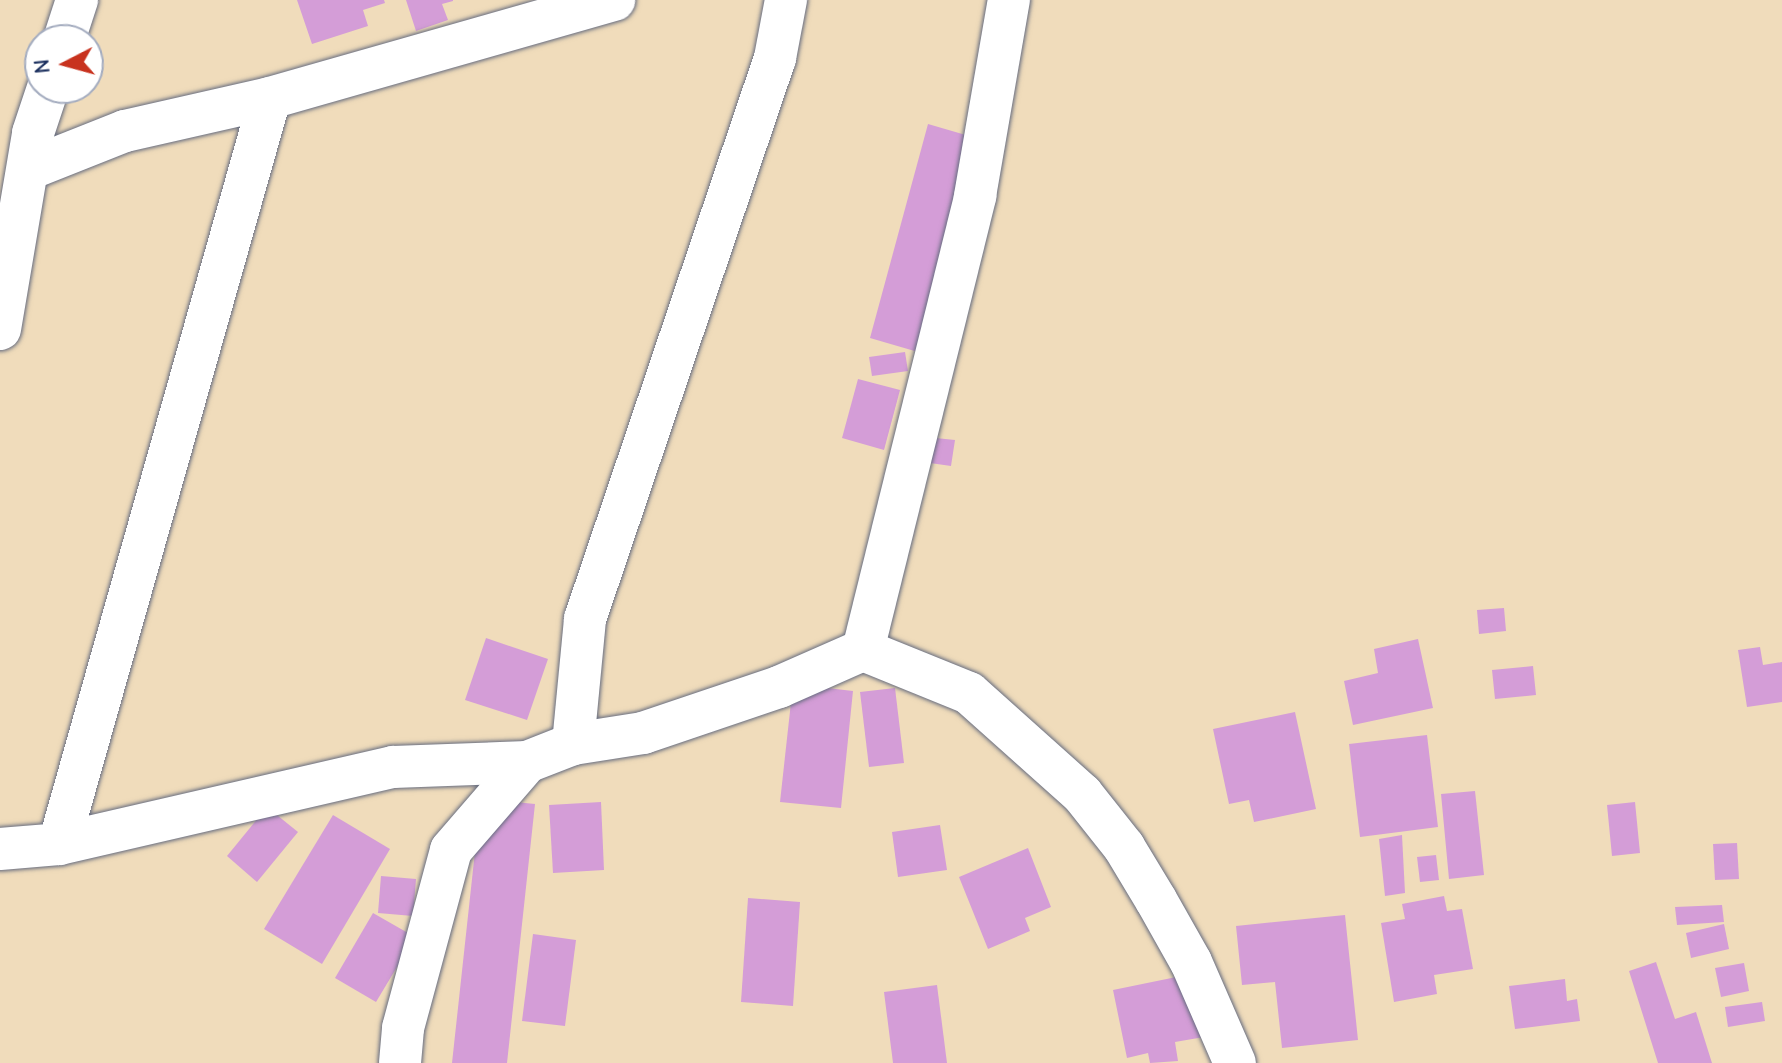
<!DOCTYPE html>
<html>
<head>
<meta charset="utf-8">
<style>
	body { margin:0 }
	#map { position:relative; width:1782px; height:1063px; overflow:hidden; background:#f0dcbb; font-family:"Comic Neue",sans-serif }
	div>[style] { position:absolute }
	.building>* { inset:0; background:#d49dd7 }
	.roads { filter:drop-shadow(0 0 2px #666c7f) drop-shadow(0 0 2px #666c7f) }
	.minor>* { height:42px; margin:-21px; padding:0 21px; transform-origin:21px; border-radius:21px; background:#fff }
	span { translate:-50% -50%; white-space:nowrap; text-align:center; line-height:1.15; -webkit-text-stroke:6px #fff; paint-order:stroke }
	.north { position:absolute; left:24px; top:24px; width:80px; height:80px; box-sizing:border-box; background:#fff; border:2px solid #a4acbf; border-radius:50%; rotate:264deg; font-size:22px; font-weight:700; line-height:32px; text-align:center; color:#1b2f5e }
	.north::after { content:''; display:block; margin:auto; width:28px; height:36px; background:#c8321e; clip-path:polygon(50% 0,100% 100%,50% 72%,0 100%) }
</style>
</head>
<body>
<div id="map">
	<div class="building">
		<div style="clip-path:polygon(297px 0,384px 0,385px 3px,363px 10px,368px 26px,312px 44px)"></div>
		<div style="clip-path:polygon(406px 0,453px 0,453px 1px,442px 4px,448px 20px,416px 31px)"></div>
		<div style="clip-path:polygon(928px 124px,976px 138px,918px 352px,870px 338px)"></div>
		<div style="clip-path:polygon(905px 352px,908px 371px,872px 376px,869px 357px)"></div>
		<div style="clip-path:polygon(858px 379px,900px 390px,884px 450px,842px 438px)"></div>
		<div style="clip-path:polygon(926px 437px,955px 440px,951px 466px,923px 462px)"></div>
		<div style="clip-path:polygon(1504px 608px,1506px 631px,1479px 634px,1477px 610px)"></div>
		<div style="clip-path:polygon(486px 638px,548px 659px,527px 720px,465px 700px)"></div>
		<div style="clip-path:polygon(1418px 639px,1433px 708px,1353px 725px,1344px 681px,1378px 673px,1374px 649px)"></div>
		<div style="clip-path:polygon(1760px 647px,1763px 665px,1782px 662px,1782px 702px,1747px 707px,1738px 650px)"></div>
		<div style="clip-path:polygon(1533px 666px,1536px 695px,1495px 699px,1492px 670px)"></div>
		<div style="clip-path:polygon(793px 684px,853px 691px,841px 808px,780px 802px)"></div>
		<div style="clip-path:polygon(895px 688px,904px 763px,869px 767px,860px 692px)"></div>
		<div style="clip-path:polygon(1295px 712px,1316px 809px,1254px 822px,1249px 800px,1229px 804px,1213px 729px)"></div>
		<div style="clip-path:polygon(1427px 735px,1438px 827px,1360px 837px,1349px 744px)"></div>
		<div style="clip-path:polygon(1475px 791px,1484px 875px,1449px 879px,1441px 794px)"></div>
		<div style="clip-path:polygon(495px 800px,535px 804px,507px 1063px,452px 1063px,477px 833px)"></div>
		<div style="clip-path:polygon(601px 802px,604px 870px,553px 873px,549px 805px)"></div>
		<div style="clip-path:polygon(1635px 802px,1640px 853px,1612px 856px,1607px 805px)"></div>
		<div style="clip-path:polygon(267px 807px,298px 832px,257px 882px,227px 856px)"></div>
		<div style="clip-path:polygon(333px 815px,390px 849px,322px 964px,264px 929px)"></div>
		<div style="clip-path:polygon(940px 825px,947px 870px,898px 877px,892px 832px)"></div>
		<div style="clip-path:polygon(1402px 835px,1405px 893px,1385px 896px,1379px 839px)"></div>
		<div style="clip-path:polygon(1737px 843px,1739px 879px,1715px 880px,1713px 844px)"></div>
		<div style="clip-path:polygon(1028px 848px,1051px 907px,1025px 918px,1030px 931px,988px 949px,959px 877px)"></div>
		<div style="clip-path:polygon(1436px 855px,1439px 880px,1420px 882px,1417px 857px)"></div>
		<div style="clip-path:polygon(381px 876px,416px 879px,413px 916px,378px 913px)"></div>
		<div style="clip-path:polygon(1444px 896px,1447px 911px,1462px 909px,1473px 969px,1434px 975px,1437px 994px,1394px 1002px,1381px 923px,1405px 919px,1402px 904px)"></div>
		<div style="clip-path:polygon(748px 898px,800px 902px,793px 1006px,741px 1002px)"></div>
		<div style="clip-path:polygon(1722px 905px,1724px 922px,1677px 925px,1675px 907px)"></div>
		<div style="clip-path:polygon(373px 913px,415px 937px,376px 1002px,335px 978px)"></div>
		<div style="clip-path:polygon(1345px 915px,1358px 1040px,1282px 1048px,1275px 982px,1242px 985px,1236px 926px)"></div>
		<div style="clip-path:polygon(1724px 924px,1729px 949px,1691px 958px,1686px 933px)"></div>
		<div style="clip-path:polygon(533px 934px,576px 940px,565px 1026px,522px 1021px)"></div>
		<div style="clip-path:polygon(1656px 962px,1675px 1019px,1696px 1012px,1712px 1063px,1658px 1063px,1629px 971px)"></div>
		<div style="clip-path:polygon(1744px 963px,1749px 991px,1721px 997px,1715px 968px)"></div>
		<div style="clip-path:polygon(1191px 974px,1204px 1037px,1175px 1042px,1178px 1061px,1150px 1063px,1148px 1053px,1127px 1058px,1113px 990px)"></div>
		<div style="clip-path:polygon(1565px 979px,1567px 1001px,1577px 999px,1580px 1021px,1515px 1029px,1509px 986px)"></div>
		<div style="clip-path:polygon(937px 985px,947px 1063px,893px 1063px,884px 992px)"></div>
		<div style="clip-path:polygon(1762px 1002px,1765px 1021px,1728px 1027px,1725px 1007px)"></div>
	</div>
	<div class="roads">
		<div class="minor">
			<div style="left:64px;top:40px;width:42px;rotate:-72deg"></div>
			<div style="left:29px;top:169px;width:103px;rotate:-21.6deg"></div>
			<div style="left:125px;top:131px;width:149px;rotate:-12.8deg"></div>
			<div style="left:270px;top:98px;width:358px;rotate:-15.9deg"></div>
			<div style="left:0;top:329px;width:199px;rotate:-80.4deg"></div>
			<div style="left:33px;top:133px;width:47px;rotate:-71.6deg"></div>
			<div style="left:863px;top:650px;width:114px;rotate:22.1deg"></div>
			<div style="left:969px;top:693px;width:152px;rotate:41.8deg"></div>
			<div style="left:1082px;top:794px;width:68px;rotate:51.6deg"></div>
			<div style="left:1124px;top:847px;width:62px;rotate:58.9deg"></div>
			<div style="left:1156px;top:900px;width:71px;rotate:60.6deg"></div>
			<div style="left:1191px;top:962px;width:110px;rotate:66.5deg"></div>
			<div style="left:573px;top:744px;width:126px;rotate:-84.5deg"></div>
			<div style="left:585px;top:619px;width:592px;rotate:-71.29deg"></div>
			<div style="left:775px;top:58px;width:59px;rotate:-79.3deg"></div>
			<div style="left:59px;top:844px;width:775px;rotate:-74.21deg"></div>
			<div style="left:0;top:849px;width:59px;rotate:-4.8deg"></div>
			<div style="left:59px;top:844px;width:343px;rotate:-13deg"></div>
			<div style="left:393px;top:767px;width:134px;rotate:-2.1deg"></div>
			<div style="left:400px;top:1063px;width:35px;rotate:-85deg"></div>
			<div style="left:403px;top:1028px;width:184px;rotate:-74.9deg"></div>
			<div style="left:451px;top:850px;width:116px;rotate:-49.2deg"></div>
			<div style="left:527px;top:762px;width:49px;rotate:-21.4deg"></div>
			<div style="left:573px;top:744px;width:71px;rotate:-8.9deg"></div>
			<div style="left:643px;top:733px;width:144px;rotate:-18.7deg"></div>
			<div style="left:779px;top:687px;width:92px;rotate:-23.8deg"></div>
			<div style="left:863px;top:650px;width:468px;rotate:-76.1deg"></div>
			<div style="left:975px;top:196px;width:199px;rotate:-80.2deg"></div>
		</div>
	</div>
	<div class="north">N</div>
</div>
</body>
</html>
